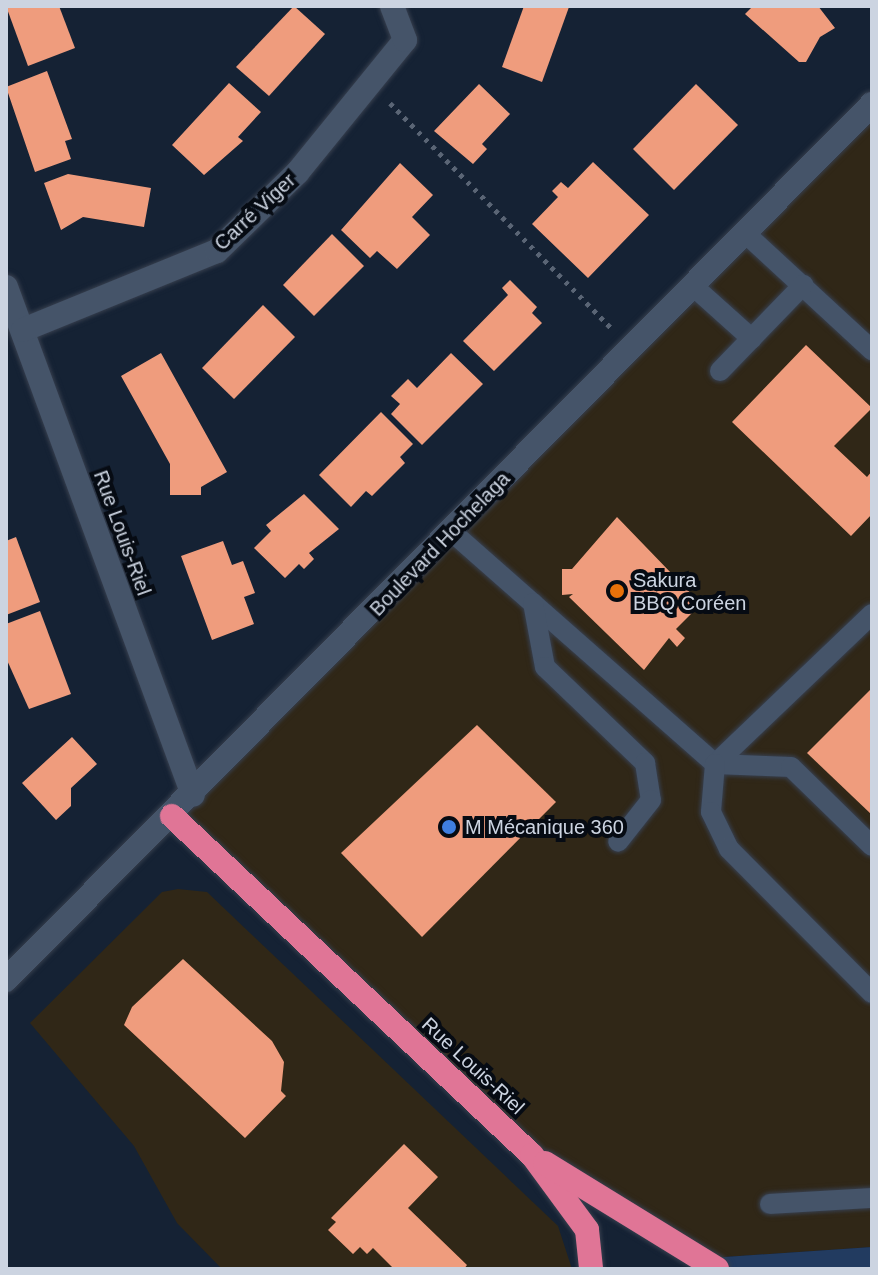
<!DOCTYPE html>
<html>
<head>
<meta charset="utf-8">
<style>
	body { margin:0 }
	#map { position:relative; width:878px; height:1275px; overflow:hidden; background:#152234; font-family:Helvetica,sans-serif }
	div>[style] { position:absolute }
	.commercial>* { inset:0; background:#302717 }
	.green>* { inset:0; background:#223b60 }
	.building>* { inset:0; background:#ef9c7d }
	.path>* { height:5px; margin-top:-2.5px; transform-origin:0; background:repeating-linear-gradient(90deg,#5a6575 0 4px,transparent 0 10px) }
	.roads { filter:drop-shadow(0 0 2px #373f4e) drop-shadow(0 0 2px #373f4e) }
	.lane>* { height:20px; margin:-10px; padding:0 10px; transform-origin:10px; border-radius:10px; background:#455469 }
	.street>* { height:24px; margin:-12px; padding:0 12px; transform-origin:12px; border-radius:12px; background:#455469 }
	.secondary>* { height:24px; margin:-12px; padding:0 12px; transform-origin:12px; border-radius:12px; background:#455469 }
	.highway>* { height:24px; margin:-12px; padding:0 12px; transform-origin:12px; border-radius:12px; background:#e07596 }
	.dots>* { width:22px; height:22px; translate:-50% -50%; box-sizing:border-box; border:4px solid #060b13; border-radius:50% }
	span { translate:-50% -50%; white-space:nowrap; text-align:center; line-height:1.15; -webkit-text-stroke:8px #060b13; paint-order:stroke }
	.street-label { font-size:20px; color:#ccd4e1 }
	.poi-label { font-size:20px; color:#ccd4e1 }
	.left { translate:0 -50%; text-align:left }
	.frame { position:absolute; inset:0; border:8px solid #ccd4e1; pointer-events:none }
</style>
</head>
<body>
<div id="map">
	<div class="commercial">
		<div style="clip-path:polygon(872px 104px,872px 1247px,696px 1259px,532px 1155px,172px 816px)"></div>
		<div style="clip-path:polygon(178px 889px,207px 892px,558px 1226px,572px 1269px,222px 1269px,177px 1223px,134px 1146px,30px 1023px,162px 892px)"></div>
	</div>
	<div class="green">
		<div style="clip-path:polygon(872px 1247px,872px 1269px,717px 1269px,696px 1259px)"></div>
	</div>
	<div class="building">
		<div style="clip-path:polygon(6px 6px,59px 6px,75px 48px,28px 66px)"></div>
		<div style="clip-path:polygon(294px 6px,325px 34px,269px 96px,236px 67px)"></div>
		<div style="clip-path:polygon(524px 6px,569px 7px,542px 82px,502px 67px)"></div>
		<div style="clip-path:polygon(753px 6px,818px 6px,835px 28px,820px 37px,806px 62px,799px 62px,745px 14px)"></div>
		<div style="clip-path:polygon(47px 71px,72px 139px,65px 141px,71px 159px,35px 172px,6px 87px)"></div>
		<div style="clip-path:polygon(229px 83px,261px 112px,238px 137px,243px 141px,204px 175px,172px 145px)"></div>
		<div style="clip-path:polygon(479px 84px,510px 114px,482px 144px,487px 149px,473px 164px,434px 131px)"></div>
		<div style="clip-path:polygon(696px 84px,738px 125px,674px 190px,633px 149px)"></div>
		<div style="clip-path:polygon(593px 162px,649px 215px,588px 278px,532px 224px,558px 197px,552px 191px,561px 182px,568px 188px)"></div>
		<div style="clip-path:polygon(400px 163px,433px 195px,412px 217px,430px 235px,397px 269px,377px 251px,370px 258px,341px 230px)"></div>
		<div style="clip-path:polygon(68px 174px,151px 188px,144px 227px,83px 217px,61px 230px,44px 183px)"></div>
		<div style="clip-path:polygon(332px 234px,364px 266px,314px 316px,283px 285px)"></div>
		<div style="clip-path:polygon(510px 280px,537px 307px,532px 313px,542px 323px,494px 371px,463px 341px,508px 295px,502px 288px)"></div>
		<div style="clip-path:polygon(263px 305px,295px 337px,234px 399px,202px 368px)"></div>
		<div style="clip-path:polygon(806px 345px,872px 408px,834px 446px,867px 477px,872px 471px,872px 514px,851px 536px,732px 422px)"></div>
		<div style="clip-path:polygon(161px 353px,227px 472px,201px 487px,201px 495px,170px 495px,170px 464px,121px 376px)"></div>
		<div style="clip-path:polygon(451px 353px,483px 384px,422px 445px,391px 414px,400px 404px,391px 396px,408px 379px,417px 388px)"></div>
		<div style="clip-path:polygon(381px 412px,413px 444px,400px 457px,405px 463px,372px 496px,366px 491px,351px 507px,319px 475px)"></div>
		<div style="clip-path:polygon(304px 494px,339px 529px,309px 553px,314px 559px,304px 569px,299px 564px,285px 578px,254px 548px,271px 531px,266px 525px)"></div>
		<div style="clip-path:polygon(617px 517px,701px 604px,676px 629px,685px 638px,677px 647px,669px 638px,644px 670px,569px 597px,573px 594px,562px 595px,562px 569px,572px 569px)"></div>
		<div style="clip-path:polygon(16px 537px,40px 602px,6px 615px,6px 541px)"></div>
		<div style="clip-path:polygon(223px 541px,232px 565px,243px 561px,255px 593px,244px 597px,254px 624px,212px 640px,181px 556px)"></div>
		<div style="clip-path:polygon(40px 611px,71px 694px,29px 709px,6px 658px,6px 624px)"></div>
		<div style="clip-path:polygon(872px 688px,872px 815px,807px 753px)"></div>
		<div style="clip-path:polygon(477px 725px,556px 802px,422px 937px,341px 853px)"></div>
		<div style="clip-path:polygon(72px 737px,97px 764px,71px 788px,71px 806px,56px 820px,22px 783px)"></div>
		<div style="clip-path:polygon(183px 959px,272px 1041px,284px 1062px,281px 1091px,286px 1096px,245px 1138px,124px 1025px,132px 1007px)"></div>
		<div style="clip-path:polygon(404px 1144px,438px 1177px,408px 1208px,467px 1265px,464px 1269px,394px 1269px,373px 1248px,367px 1254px,360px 1247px,353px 1254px,328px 1230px,336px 1222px,331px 1218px)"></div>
	</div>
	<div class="path">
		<div style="left:390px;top:103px;width:318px;rotate:45.5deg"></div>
	</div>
	<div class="roads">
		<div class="lane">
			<div style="left:745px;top:233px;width:173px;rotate:42.7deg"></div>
			<div style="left:693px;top:286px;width:79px;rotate:41.9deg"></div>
			<div style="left:720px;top:371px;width:120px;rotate:-46deg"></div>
			<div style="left:452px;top:532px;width:351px;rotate:41.4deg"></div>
			<div style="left:715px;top:764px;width:76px;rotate:2.3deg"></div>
			<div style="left:791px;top:767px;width:113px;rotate:44.3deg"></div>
			<div style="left:533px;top:603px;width:65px;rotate:79.4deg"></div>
			<div style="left:545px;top:667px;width:139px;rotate:43.8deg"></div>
			<div style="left:645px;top:763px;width:37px;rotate:81deg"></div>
			<div style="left:651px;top:800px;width:53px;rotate:128.2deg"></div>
			<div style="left:872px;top:614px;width:217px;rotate:136.3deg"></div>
			<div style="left:715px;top:764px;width:48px;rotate:94.8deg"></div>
			<div style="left:711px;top:812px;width:41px;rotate:64.1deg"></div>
			<div style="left:729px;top:849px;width:203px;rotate:45.2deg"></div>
			<div style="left:770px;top:1204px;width:102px;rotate:-3.4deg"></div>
		</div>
		<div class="street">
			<div style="left:6px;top:287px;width:541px;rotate:69.79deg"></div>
			<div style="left:23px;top:330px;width:209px;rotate:-22.2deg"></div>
			<div style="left:217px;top:251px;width:112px;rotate:-44.3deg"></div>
			<div style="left:297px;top:173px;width:171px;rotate:-50.9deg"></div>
			<div style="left:405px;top:40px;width:36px;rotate:-111deg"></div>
		</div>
		<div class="secondary">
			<div style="left:6px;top:980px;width:1232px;rotate:-45.33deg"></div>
		</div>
		<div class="highway">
			<div style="left:172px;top:816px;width:494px;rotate:43.3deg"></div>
			<div style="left:532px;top:1155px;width:93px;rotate:53.7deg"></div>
			<div style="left:587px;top:1230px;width:39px;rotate:84deg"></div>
			<div style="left:545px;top:1163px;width:202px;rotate:31.6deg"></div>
		</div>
	</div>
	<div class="dots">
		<div style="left:617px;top:591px;background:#e8710a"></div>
		<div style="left:449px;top:827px;background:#3f7fe0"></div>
	</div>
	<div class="street-label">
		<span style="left:255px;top:212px;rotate:-43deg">Carré Viger</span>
		<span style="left:122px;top:533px;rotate:70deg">Rue Louis-Riel</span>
		<span style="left:440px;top:544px;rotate:-46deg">Boulevard Hochelaga</span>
		<span style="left:473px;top:1066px;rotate:43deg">Rue Louis-Riel</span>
	</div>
	<div class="poi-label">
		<span class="left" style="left:633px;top:592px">Sakura<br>BBQ Coréen</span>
		<span class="left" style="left:465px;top:827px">M Mécanique 360</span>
	</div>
	<div class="frame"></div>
</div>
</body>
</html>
